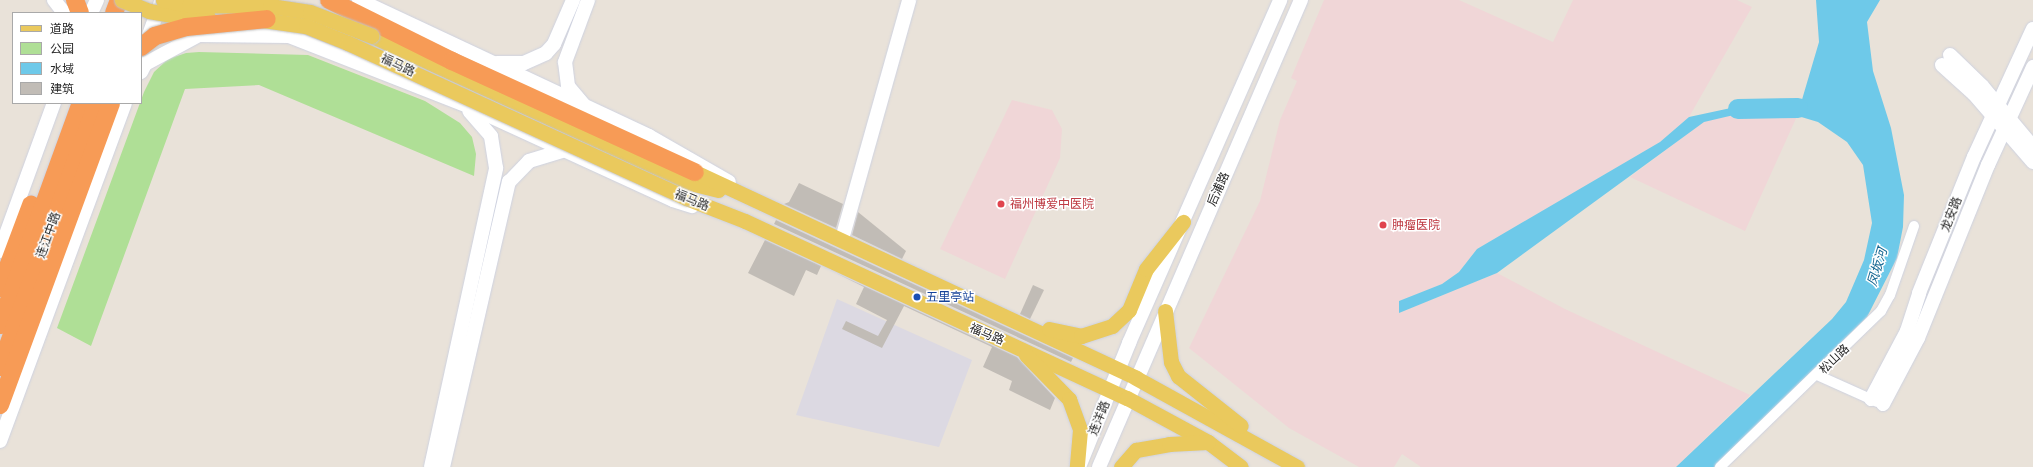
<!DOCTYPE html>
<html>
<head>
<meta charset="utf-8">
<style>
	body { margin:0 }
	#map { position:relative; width:2033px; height:467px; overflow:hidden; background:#e9e2d9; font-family:"Titillium Web","Noto Sans SC",sans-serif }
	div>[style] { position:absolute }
	.industrial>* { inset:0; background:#dcd9e2 }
	.medical>* { inset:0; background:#f0d6d7 }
	.green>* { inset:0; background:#afdf96 }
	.water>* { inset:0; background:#6ec9e9 }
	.river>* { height:20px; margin:-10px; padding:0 10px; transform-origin:10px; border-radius:10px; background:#6ec9e9 }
	.building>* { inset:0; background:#c1bcb6 }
	.roads { filter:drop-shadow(0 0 1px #ced2e0) drop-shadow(0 0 1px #ced2e0) }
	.street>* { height:10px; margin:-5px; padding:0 5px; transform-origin:5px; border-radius:5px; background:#fff }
	.secondary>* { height:14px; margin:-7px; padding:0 7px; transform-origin:7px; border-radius:7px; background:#fff }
	.primary>* { height:15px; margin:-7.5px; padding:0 7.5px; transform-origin:7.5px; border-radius:7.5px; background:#eac95d }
	.highway>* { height:18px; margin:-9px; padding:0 9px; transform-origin:9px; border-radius:9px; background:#f79b56 }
	.bridges { filter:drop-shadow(0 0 1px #c3c3c3) drop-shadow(0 0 1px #c3c3c3) }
	.primary-bridge>* { height:15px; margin:-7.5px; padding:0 7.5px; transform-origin:7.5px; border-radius:7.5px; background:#eac95d }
	.highway-bridge>* { height:18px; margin:-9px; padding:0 9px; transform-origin:9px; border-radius:9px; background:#f79b56 }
	.dots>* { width:11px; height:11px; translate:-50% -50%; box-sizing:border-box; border:2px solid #fff; border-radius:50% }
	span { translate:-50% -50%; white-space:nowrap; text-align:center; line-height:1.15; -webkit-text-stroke:3px #fff; paint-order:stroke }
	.street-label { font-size:12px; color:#272727 }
	.health-label { font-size:12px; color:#be3a42 }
	.left { translate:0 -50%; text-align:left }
	.transit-label { font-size:12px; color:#164399 }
	.water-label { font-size:13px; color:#126590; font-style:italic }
	.legend { position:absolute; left:12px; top:12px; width:130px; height:92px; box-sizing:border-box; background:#fff; border:1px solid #a9a9a9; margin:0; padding:5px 7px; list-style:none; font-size:12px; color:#272727 }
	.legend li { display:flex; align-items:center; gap:8px; height:20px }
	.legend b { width:20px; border:1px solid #a9a9a9 }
</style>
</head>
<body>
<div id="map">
	<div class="industrial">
		<div style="clip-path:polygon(837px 299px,972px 360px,939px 447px,796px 415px)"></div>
	</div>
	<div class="medical">
		<div style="clip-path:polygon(1324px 0,1459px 0,1553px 42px,1573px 0,1737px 0,1752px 7px,1689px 117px,1660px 142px,1477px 249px,1459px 272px,1442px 284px,1399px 301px,1399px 313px,1497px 273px,1565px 309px,1750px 395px,1676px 467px,1421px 467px,1402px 454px,1394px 467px,1359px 467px,1289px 428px,1189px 348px,1260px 201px,1280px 120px,1297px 81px,1291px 78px)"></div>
		<div style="clip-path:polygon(1012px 100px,1052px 110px,1062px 129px,1060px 158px,1005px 279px,940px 249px)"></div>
		<div style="clip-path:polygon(1768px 107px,1798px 114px,1745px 231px,1630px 177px,1703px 122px)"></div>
	</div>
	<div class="green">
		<div style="clip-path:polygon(199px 52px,308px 55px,425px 101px,460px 123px,472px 137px,476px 154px,474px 176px,259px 85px,185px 89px,91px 346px,57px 328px,144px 92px,154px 72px,168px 59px,186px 53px)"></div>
	</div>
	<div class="water">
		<div style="clip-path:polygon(1816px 0,1880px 0,1867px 22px,1873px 71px,1891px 128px,1904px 195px,1903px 227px,1897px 258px,1867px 317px,1714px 467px,1676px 467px,1832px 319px,1846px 302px,1864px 260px,1872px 223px,1863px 165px,1847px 142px,1818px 122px,1768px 107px,1704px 122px,1497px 273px,1399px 313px,1399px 301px,1442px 284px,1459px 272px,1477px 249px,1660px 142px,1689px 117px,1768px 100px,1801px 103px,1819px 42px)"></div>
	</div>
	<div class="river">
		<div style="left:1738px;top:109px;width:60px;rotate:-1deg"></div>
	</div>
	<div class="building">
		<div style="clip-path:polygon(799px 183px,843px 204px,836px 228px,784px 204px,789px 202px)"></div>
		<div style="clip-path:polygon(858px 212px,906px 251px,902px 259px,852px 235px)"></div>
		<div style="clip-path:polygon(776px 220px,1073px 358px,1071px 362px,774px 224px)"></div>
		<div style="clip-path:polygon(765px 240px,821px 266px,817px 275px,806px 270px,794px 296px,748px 273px)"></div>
		<div style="clip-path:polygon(836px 273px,1017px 357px,1055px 398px,1050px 410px,1009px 390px,1012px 381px,983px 367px,992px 347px,904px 306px,882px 348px,842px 329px,846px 321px,878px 336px,887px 320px,856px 304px,864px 287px)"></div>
		<div style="clip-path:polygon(1033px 285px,1044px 290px,1030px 319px,1020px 314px)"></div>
	</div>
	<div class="roads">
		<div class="street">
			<div style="left:1817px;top:375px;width:66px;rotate:24.2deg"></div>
			<div style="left:1720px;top:467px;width:224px;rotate:-44.1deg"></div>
			<div style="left:1881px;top:311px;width:18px;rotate:-61deg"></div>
			<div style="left:1890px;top:295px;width:73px;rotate:-70.8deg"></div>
		</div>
		<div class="secondary">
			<div style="left:54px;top:0;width:16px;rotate:52deg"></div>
			<div style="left:359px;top:0;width:320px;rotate:25.1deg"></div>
			<div style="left:649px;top:136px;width:92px;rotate:29.9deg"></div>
			<div style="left:91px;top:13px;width:14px;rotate:-65deg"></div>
			<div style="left:145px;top:46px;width:47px;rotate:-70deg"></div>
			<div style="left:1950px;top:55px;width:45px;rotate:44.1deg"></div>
			<div style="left:1982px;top:86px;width:80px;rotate:50.1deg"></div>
			<div style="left:497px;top:63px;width:27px"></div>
			<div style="left:524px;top:63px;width:24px;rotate:-24deg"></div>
			<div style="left:546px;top:53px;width:12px;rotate:-48deg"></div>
			<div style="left:554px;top:44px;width:48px;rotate:-66.6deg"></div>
			<div style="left:1942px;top:65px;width:43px;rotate:42.2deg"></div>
			<div style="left:1974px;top:94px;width:90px;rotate:49.1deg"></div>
			<div style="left:141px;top:72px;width:9px;rotate:-63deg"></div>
			<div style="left:145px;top:64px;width:61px;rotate:-28.2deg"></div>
			<div style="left:199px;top:35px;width:90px;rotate:0.6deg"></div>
			<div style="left:289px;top:36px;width:194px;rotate:21.4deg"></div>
			<div style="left:470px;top:107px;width:223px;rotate:24.6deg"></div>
			<div style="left:673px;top:200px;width:20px;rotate:18deg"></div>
			<div style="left:583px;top:104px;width:23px;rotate:-130deg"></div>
			<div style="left:568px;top:86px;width:24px;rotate:-97deg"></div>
			<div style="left:565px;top:62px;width:66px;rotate:-69.6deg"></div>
			<div style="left:842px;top:239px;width:248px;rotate:-74.3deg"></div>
			<div style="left:0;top:251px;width:158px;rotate:-70deg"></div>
			<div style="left:1871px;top:399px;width:77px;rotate:-62.1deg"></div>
			<div style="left:1907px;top:331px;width:40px;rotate:-72deg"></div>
			<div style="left:1919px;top:293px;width:147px;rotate:-68deg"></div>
			<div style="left:1974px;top:157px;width:141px;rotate:-65.3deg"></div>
			<div style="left:1883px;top:404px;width:75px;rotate:-62.1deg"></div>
			<div style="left:1918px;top:338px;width:187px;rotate:-68deg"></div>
			<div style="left:1988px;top:165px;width:108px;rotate:-65.3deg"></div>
			<div style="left:0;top:441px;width:360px;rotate:-69.7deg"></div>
			<div style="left:431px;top:467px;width:306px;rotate:-77.7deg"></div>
			<div style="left:496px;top:168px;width:32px;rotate:-99deg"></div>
			<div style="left:491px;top:136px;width:33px;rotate:-131deg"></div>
			<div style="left:443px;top:467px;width:293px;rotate:-77deg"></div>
			<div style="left:509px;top:182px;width:29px;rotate:-46deg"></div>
			<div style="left:529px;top:161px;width:37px;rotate:-17deg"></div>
			<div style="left:1079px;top:467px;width:134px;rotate:-68deg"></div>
			<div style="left:1129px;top:343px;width:375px;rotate:-66.2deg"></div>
			<div style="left:1099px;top:467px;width:509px;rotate:-66.61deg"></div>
		</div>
		<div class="primary">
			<div style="left:372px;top:36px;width:350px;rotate:24.8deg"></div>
			<div style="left:690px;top:183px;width:29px;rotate:14deg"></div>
			<div style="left:695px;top:172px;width:487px;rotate:25deg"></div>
			<div style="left:1136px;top:378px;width:184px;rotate:28.9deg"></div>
			<div style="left:686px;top:198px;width:63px;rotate:21.3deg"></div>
			<div style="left:745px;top:221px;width:421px;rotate:24.9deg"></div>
			<div style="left:1127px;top:398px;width:92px;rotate:28.5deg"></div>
			<div style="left:1208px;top:442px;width:41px;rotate:37.1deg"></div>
			<div style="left:1165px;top:311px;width:51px;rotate:83.3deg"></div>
			<div style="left:1171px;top:362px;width:16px;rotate:63deg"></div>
			<div style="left:1178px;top:376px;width:80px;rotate:38.4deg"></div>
			<div style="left:1049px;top:329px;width:33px;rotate:12deg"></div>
			<div style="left:1081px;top:336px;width:33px;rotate:-18deg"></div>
			<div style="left:1112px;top:326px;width:23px;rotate:-43deg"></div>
			<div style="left:1129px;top:310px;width:44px;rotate:-67.5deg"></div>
			<div style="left:1146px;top:269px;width:60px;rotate:-51.8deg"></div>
			<div style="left:1026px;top:355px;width:62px;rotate:45.7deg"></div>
			<div style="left:1069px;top:399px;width:33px;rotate:70deg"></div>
			<div style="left:1080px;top:430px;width:37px;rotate:95deg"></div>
			<div style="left:1121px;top:467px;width:23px;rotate:-49deg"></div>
			<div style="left:1136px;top:450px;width:34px;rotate:-10deg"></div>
			<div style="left:1169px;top:444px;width:39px;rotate:-3deg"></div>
		</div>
		<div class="highway">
			<div style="left:75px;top:0;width:14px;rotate:69deg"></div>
			<div style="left:329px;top:0;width:137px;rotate:26.4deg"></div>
			<div style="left:452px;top:61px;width:267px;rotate:24.6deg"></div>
			<div style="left:114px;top:13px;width:14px;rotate:-69deg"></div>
			<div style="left:0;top:288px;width:89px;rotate:-69.5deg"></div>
			<div style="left:0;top:325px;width:236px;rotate:-70deg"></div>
			<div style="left:0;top:367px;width:281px;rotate:-69.8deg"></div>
			<div style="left:0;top:405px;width:322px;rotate:-69.8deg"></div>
		</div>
	</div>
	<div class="bridges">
		<div class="primary-bridge">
			<div style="left:122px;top:0;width:29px;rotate:22deg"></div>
			<div style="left:149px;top:11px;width:41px;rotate:9.9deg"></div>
			<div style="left:189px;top:18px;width:19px;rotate:-3deg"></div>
			<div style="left:163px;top:0;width:26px;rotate:11deg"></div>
			<div style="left:189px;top:5px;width:81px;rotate:0.7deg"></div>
			<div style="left:270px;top:6px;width:40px;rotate:8.5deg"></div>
			<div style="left:310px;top:12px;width:66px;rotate:21.2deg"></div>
			<div style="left:256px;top:19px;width:50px;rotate:8deg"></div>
			<div style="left:306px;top:26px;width:45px;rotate:22deg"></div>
			<div style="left:348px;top:43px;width:372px;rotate:24.6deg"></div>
		</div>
		<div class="highway-bridge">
			<div style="left:141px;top:47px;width:18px;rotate:-38deg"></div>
			<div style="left:155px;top:36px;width:32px;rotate:-16deg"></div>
			<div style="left:186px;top:27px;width:81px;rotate:-5.6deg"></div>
		</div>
	</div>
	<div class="dots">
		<div style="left:1001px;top:204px;background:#e0444e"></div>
		<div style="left:1383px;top:225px;background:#e0444e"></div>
		<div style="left:917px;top:297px;background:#1a4fb4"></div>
	</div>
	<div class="street-label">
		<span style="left:398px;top:65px;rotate:25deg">福马路</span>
		<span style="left:1218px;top:189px;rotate:-66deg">后浦路</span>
		<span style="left:692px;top:200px;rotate:22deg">福马路</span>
		<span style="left:1951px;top:214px;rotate:-68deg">龙安路</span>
		<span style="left:48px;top:235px;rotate:-70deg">连江中路</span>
		<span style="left:987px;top:334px;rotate:23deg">福马路</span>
		<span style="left:1834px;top:359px;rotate:-44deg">松山路</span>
		<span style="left:1099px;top:418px;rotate:-68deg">连洋路</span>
	</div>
	<div class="health-label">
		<span class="left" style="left:1010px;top:204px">福州博爱中医院</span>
		<span class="left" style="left:1392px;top:225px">肿瘤医院</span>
	</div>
	<div class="transit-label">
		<span class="left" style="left:926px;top:297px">五里亭站</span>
	</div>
	<div class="water-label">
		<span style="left:1877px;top:267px;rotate:-73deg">凤坂河</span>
	</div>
	<ul class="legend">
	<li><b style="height:5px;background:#eac95d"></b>道路</li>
	<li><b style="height:11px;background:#afdf96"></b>公园</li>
	<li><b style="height:11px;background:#6ec9e9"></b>水域</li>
	<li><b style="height:11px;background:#c1bcb6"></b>建筑</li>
	</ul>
</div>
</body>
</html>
